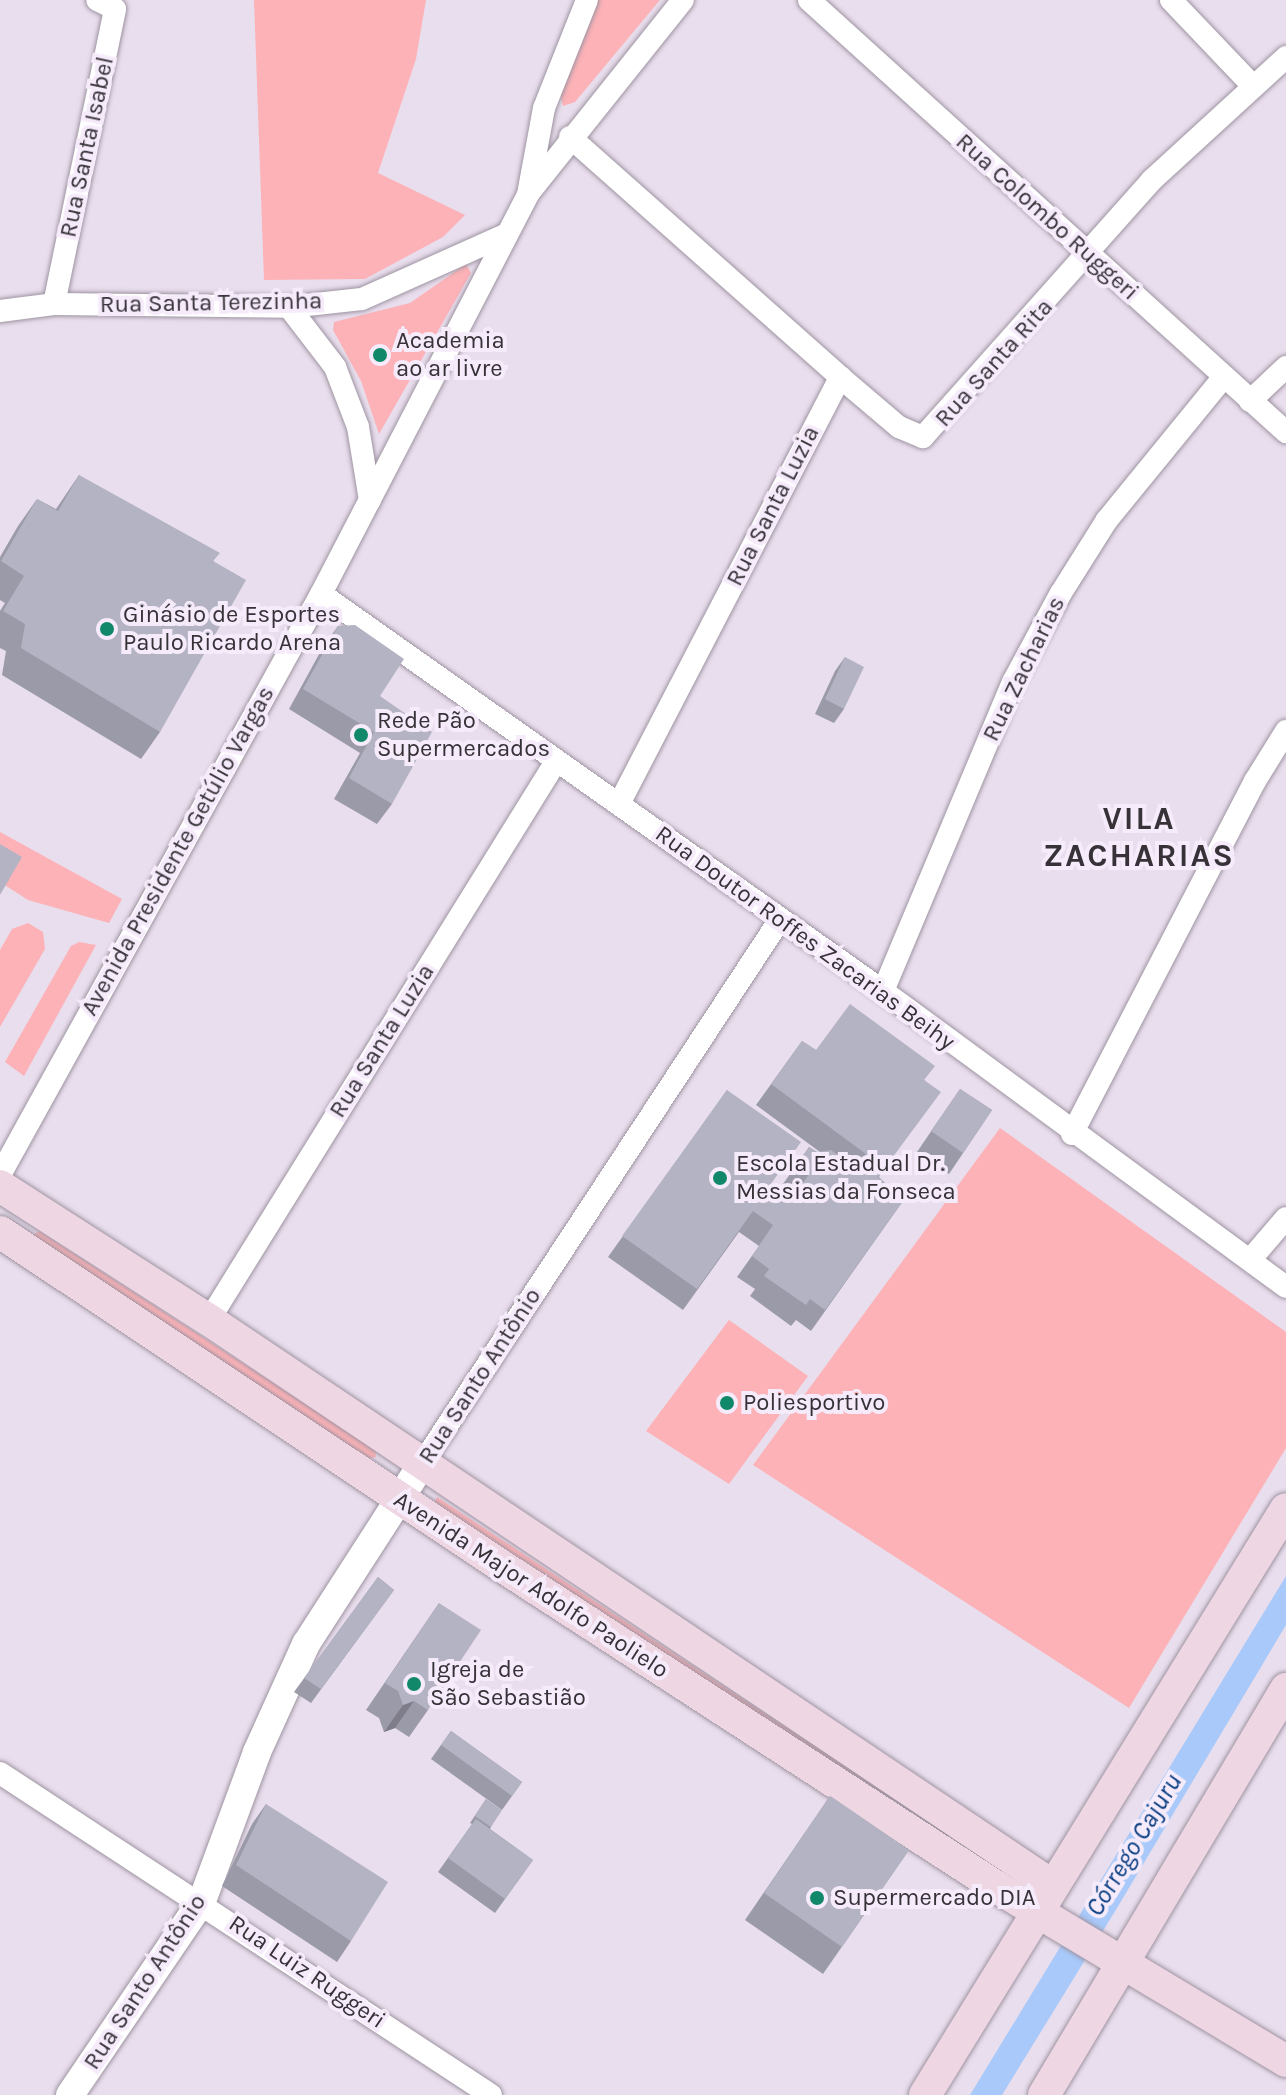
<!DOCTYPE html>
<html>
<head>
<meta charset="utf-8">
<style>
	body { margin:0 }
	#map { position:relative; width:1286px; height:2095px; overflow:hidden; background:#e9deed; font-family:Karla,sans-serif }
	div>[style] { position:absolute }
	.green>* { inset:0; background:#fcb2b7 }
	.water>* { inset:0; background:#a8c9f9 }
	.roads { filter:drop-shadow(0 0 2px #9e94a2) drop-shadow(0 0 2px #9e94a2) }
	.minor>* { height:22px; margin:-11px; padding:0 11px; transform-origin:11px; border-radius:11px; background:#fff }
	.tertiary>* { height:28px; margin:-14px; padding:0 14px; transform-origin:14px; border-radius:14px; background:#fff }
	.secondary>* { height:32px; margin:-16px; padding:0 16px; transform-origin:16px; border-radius:16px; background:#eed6e3 }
	.wall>* { inset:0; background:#9b9aa9 }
	.shaded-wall>* { inset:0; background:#7e7d89 }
	.building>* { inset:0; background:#b4b3c4 }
	.dots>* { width:22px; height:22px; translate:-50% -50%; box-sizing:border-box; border:4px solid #f6ebfb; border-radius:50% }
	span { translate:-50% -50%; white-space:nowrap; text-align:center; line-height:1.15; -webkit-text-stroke:8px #f6ebfb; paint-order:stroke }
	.street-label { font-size:24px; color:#363238 }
	.poi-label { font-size:24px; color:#363238 }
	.left { translate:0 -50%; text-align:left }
	.water-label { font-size:26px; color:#093e82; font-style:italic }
	.district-label { font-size:32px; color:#363238; font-weight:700; letter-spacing:2px }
</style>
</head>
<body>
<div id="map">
	<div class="green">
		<div style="clip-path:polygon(254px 0,426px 0,416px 59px,378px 173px,465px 215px,443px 237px,365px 279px,264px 280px)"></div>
		<div style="clip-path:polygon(598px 0,660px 0,575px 102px,563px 106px,560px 93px)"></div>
		<div style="clip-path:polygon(466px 264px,471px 273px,379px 434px,361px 381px,333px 330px,334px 322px,410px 303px)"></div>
		<div style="clip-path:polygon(0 832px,122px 899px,109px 923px,28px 900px,0 882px)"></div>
		<div style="clip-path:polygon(28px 923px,43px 932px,45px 949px,0 1027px,0 950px,12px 929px)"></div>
		<div style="clip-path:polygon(79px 942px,96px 945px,24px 1076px,5px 1062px,71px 946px)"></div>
		<div style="clip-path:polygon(1000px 1128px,1286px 1332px,1286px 1448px,1129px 1708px,753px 1465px)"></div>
		<div style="clip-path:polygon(39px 1231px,375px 1449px,376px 1457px,367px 1459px,31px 1237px)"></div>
		<div style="clip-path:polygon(729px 1320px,808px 1376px,729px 1484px,646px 1431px)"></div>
		<div style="clip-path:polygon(437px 1497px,1002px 1870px,1004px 1881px,434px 1503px)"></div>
	</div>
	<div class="water">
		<div style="clip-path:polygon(1286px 1576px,1286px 1625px,1117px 1908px,1002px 2095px,970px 2095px)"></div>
	</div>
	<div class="roads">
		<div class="minor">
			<div style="left:809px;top:0;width:644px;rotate:42.17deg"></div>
			<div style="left:1171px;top:0;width:119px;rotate:46.4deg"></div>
			<div style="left:570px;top:137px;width:361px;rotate:41.6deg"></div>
			<div style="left:840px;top:377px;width:77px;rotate:40.3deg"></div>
			<div style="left:899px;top:427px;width:26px;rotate:23deg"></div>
			<div style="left:923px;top:437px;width:344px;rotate:-48.3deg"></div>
			<div style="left:1152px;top:180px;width:182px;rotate:-42.5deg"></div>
			<div style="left:529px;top:189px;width:82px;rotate:-79.5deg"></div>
			<div style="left:544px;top:108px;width:116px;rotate:-68.3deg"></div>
			<div style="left:54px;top:304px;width:301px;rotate:-78.3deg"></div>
			<div style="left:115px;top:9px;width:20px;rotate:-153deg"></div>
			<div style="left:289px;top:307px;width:76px;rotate:52.5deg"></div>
			<div style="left:335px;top:367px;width:64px;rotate:69deg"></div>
			<div style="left:358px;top:427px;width:74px;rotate:80.7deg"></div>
			<div style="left:0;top:311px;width:54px;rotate:-7.4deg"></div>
			<div style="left:54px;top:304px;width:235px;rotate:0.7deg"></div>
			<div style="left:289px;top:307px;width:73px;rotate:-6.3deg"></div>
			<div style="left:362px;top:299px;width:157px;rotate:-24.1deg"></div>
			<div style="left:1250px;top:401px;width:50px;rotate:-43.4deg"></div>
			<div style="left:321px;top:594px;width:688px;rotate:35.24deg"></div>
			<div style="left:883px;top:991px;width:500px;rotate:36.3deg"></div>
			<div style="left:619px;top:804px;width:481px;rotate:-62.6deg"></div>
			<div style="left:883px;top:991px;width:335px;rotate:-67.2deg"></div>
			<div style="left:1013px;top:682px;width:101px;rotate:-61.7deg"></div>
			<div style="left:1061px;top:593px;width:86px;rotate:-57.8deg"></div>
			<div style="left:1107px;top:520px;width:182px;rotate:-50.8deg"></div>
			<div style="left:1072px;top:1134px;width:398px;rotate:-62.6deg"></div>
			<div style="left:1255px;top:781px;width:59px;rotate:-58.2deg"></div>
			<div style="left:0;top:1175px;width:664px;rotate:-61.08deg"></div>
			<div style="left:321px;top:594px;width:450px;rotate:-62.6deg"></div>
			<div style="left:528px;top:194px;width:248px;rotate:-51.4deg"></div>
			<div style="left:1250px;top:1260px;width:55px;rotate:-49.4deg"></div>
			<div style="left:209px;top:1320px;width:656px;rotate:-58.15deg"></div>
			<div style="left:422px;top:1464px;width:650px;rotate:-56.68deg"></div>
			<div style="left:0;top:1773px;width:587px;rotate:33.26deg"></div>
		</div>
		<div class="tertiary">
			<div style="left:70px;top:2095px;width:235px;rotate:-55.8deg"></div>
			<div style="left:202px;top:1901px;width:159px;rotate:-69.7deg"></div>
			<div style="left:257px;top:1752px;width:119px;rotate:-65.6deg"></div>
			<div style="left:306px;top:1644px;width:214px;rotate:-57.2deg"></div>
		</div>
		<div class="secondary">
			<div style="left:0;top:1186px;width:248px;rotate:32.7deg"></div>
			<div style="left:209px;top:1320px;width:1016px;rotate:33.85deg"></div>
			<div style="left:0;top:1232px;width:597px;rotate:33.66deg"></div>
			<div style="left:497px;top:1563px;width:597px;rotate:32.97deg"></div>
			<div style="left:998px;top:1888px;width:336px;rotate:31deg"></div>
			<div style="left:925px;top:2095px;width:688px;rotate:-58.37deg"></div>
			<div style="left:1044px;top:2095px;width:473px;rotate:-59.2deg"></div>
		</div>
	</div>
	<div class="wall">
		<div style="clip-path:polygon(79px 475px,214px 561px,160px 732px,141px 759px,2px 675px,6px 651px,0 648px,0 611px,5px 603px,0 600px,0 557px,18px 526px,37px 499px,56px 509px)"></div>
		<div style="clip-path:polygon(338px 626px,380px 696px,392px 804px,377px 824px,334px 799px,360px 753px,289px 709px,323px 647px)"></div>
		<div style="clip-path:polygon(845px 657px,844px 709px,834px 723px,815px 714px,835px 671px)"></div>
		<div style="clip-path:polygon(802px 1041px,816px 1050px,925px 1080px,879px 1177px,903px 1201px,811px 1331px,796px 1320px,791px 1326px,750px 1296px,755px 1289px,737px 1277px,759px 1246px,739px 1232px,683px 1310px,608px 1257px,727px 1090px,768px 1188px,789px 1203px,795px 1194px,783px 1184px,809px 1147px,817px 1152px,820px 1152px,756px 1105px)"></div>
		<div style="clip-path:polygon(960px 1089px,992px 1110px,949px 1174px,917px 1152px)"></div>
		<div style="clip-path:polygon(378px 1577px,394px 1590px,311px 1703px,294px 1692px)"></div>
		<div style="clip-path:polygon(439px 1603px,428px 1710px,409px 1737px,395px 1728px,384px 1732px,379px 1718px,366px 1710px)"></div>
		<div style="clip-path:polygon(451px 1731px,522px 1782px,502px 1810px,431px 1759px)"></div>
		<div style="clip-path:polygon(830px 1796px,909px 1850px,823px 1974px,745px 1920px)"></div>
		<div style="clip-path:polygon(486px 1799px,491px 1827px,490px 1829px,533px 1860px,495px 1913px,438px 1872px,472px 1824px,470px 1823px)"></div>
		<div style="clip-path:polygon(266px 1804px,351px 1941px,337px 1962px,222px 1886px,252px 1824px)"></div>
	</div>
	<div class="shaded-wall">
		<div style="clip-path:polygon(414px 1701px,395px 1728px,384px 1732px,403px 1705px)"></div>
	</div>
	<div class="building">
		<div style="clip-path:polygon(79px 475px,220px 553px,213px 561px,246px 580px,160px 732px,21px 648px,25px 624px,3px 611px,24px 576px,1px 561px,37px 499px,58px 511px)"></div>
		<div style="clip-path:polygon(355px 625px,404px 659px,380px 696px,432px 732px,392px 804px,349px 778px,374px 732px,303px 689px,338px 626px)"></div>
		<div style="clip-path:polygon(845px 657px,864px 667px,844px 709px,825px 699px)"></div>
		<div style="clip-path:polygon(0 844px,22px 857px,0 895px)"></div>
		<div style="clip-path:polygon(850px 1004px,935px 1066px,924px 1080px,941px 1092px,878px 1177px,903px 1201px,825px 1310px,810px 1299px,806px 1305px,764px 1276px,769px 1269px,752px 1256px,773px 1225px,753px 1211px,697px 1289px,622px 1236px,727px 1090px,801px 1142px,768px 1188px,789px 1203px,810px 1173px,797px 1164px,809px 1147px,817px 1152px,831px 1150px,846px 1161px,850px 1154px,860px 1162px,866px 1154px,771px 1084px,802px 1041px,816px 1050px)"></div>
		<div style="clip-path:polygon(960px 1089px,992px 1110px,963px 1153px,931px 1131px)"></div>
		<div style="clip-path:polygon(378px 1577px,394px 1590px,321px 1689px,304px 1678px)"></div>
		<div style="clip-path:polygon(439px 1603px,481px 1630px,428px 1710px,414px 1701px,403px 1705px,398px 1691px,385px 1683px)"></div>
		<div style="clip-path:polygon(451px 1731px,522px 1782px,512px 1796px,441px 1745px)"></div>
		<div style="clip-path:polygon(830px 1796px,909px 1850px,842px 1947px,764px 1893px)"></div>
		<div style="clip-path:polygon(486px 1799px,502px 1810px,491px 1827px,475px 1816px)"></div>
		<div style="clip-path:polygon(266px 1804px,388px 1882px,351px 1941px,236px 1865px)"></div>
		<div style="clip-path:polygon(476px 1819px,533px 1860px,505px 1899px,448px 1858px)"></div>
	</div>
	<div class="dots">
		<div style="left:380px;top:355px;background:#118869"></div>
		<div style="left:107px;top:629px;background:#118869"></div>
		<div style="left:361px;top:735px;background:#118869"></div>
		<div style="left:720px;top:1178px;background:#118869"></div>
		<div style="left:727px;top:1403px;background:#118869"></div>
		<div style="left:414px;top:1684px;background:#118869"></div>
		<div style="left:817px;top:1898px;background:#118869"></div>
	</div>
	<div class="street-label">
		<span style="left:87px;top:147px;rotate:-78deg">Rua Santa Isabel</span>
		<span style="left:1047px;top:217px;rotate:42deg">Rua Colombo Ruggeri</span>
		<span style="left:211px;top:303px;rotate:-1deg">Rua Santa Terezinha</span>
		<span style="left:994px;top:363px;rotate:-48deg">Rua Santa Rita</span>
		<span style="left:773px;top:506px;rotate:-63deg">Rua Santa Luzia</span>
		<span style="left:1024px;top:669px;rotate:-64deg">Rua Zacharias</span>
		<span style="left:178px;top:851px;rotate:-61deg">Avenida Presidente Getúlio Vargas</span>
		<span style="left:805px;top:938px;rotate:36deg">Rua Doutor Roffes Zacarias Beihy</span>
		<span style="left:382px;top:1041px;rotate:-58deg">Rua Santa Luzia</span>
		<span style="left:480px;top:1376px;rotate:-57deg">Rua Santo Antônio</span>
		<span style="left:531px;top:1585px;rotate:33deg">Avenida Major Adolfo Paolielo</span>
		<span style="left:307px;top:1972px;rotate:34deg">Rua Luiz Ruggeri</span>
		<span style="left:145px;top:1982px;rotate:-57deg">Rua Santo Antônio</span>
	</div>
	<div class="poi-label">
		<span class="left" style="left:396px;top:355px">Academia<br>ao ar livre</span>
		<span class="left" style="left:123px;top:629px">Ginásio de Esportes<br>Paulo Ricardo Arena</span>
		<span class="left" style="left:377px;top:735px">Rede Pão<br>Supermercados</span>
		<span class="left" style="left:736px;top:1178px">Escola Estadual Dr.<br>Messias da Fonseca</span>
		<span class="left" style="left:743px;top:1403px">Poliesportivo</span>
		<span class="left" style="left:430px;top:1684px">Igreja de<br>São Sebastião</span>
		<span class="left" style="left:833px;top:1898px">Supermercado DIA</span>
	</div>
	<div class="water-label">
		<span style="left:1134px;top:1845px;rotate:-59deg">Córrego Cajuru</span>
	</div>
	<div class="district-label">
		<span style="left:1139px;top:838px">VILA<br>ZACHARIAS</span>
	</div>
</div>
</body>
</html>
